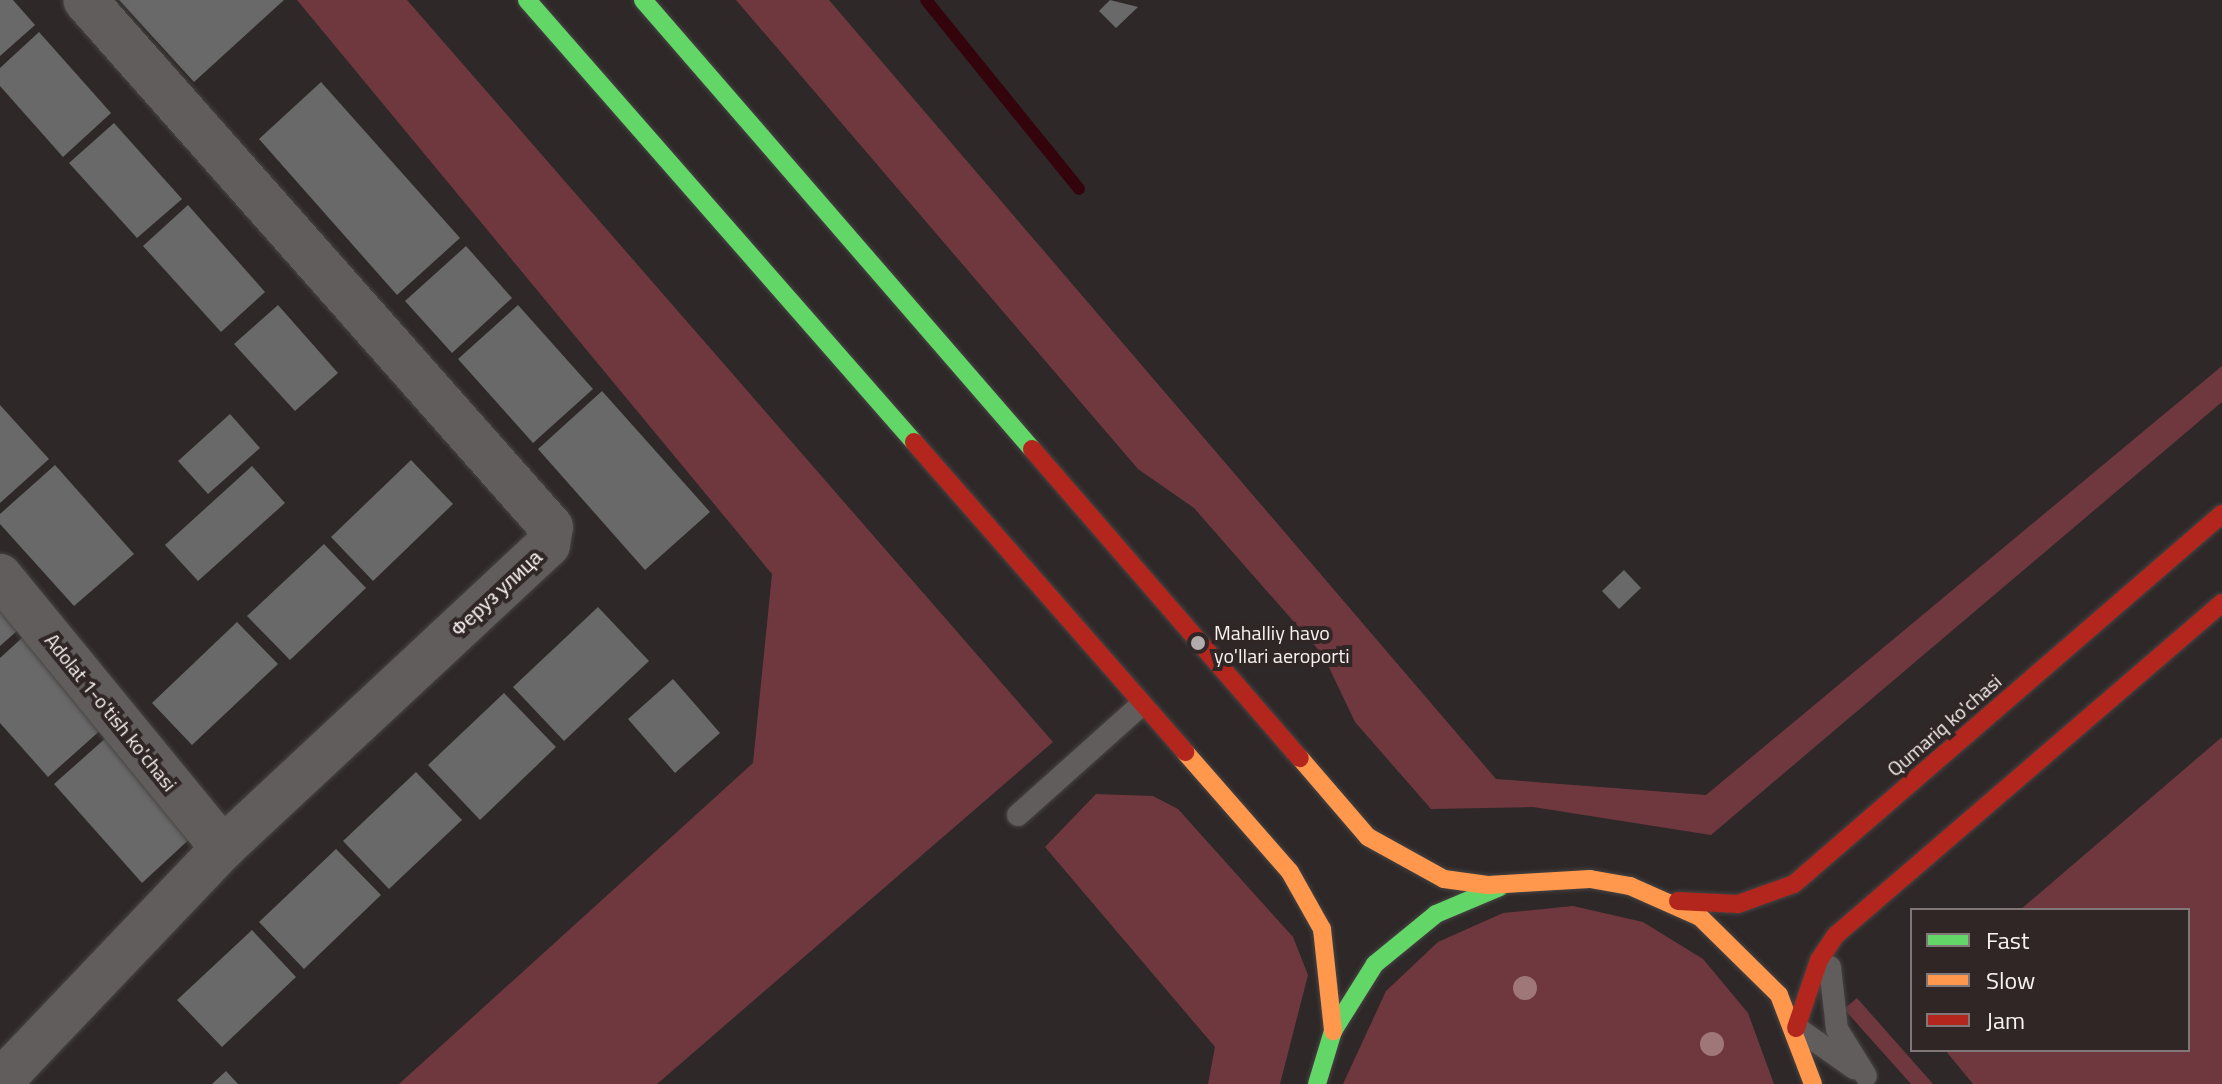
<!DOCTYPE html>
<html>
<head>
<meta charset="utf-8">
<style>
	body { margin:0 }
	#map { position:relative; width:2222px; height:1084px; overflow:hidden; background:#2e2828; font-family:"Titillium Web",sans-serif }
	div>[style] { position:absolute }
	.green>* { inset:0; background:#6f383e }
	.stream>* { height:12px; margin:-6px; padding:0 6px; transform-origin:6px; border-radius:6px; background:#33040c }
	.building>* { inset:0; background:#696969 }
	.roads { filter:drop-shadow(0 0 2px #474343) drop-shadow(0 0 2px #474343) }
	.lane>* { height:22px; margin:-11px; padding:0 11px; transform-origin:11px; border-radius:11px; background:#615d5d }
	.street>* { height:44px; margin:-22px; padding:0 22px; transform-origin:22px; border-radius:22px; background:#615d5d }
	.fast>* { height:18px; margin:-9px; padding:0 9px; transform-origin:9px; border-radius:9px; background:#63d668 }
	.slow>* { height:18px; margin:-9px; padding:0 9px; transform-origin:9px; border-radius:9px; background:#ff974d }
	.jam>* { height:18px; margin:-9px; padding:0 9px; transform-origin:9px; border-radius:9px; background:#b3261e }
	.trees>* { width:24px; height:24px; margin:-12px; border-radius:50%; background:#a07779 }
	.dots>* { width:22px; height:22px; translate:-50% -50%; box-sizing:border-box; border:4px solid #302626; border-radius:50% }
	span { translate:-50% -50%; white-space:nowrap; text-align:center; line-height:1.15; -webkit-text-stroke:8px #302626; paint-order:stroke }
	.street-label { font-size:20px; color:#f9f2f2 }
	.poi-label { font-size:20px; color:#f9f2f2 }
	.left { translate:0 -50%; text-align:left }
	.legend { position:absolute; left:1910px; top:908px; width:280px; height:144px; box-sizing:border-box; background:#302626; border:2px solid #807878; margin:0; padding:10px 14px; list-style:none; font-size:24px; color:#f9f2f2 }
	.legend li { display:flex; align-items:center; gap:16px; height:40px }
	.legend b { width:40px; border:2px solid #807878 }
</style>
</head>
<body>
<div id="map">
	<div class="green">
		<div style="clip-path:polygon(297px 0,407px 0,1053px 742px,657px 1084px,399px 1084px,753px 763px,772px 574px)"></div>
		<div style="clip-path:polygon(736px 0,829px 0,1496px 779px,1706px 795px,2222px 366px,2222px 402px,1711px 835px,1533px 807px,1431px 809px,1355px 722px,1323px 655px,1194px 508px,1138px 469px)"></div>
		<div style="clip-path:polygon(2222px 737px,2222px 1084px,1973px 1084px,1945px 1050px,2188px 1050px,2188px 910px,2020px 910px)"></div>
		<div style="clip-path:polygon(1096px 794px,1153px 796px,1178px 809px,1293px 937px,1308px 975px,1280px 1084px,1208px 1084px,1215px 1047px,1045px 847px)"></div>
		<div style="clip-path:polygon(1573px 906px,1643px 922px,1703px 959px,1748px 1013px,1774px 1084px,1343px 1084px,1386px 991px,1438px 942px,1503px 913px)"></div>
		<div style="clip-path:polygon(1857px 998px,1933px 1084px,1911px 1084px,1844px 1009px)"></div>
	</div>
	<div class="stream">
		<div style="left:926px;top:0;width:243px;rotate:51deg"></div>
	</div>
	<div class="building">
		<div style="clip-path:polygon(0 0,13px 0,35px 25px,0 56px)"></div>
		<div style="clip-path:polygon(119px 0,284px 0,194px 82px)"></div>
		<div style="clip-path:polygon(1110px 0,1138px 7px,1116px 28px,1099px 11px)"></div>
		<div style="clip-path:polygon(39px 32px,111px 113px,63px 157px,0 86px,0 68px)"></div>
		<div style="clip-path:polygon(321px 82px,460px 238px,397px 295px,259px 139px)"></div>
		<div style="clip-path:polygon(114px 123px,182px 199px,137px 238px,69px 163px)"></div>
		<div style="clip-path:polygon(188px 205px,265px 292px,221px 332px,143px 246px)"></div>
		<div style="clip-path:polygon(466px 246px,512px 298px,452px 353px,405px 301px)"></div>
		<div style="clip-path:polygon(278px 305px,338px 373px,295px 411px,234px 344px)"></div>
		<div style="clip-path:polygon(518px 305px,593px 389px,533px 443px,458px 359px)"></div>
		<div style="clip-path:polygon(602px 391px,710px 512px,645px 570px,538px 449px)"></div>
		<div style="clip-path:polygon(0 405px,49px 459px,0 503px)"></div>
		<div style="clip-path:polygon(230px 414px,260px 448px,208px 494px,178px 461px)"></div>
		<div style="clip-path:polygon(411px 460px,453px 504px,373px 581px,331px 537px)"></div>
		<div style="clip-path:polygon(55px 465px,134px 554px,74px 606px,0 524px,0 514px)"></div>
		<div style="clip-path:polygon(252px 466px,285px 503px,198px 581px,165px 545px)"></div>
		<div style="clip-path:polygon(324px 544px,366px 588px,290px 660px,247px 616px)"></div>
		<div style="clip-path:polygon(1624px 570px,1641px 588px,1619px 609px,1602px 591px)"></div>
		<div style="clip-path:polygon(598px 607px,649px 661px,564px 741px,513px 687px)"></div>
		<div style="clip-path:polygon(0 610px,18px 630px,0 646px)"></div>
		<div style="clip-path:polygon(237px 622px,278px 664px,192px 745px,152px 703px)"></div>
		<div style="clip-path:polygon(23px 637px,103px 728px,48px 777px,0 723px,0 658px)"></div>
		<div style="clip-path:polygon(673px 679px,720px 733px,675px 773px,628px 719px)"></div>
		<div style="clip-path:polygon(504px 693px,556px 747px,480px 820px,428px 765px)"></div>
		<div style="clip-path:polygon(108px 736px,195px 834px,142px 883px,54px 784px)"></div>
		<div style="clip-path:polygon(416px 772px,462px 820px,389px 889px,343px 841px)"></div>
		<div style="clip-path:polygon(336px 849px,381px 895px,304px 969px,259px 922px)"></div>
		<div style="clip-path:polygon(252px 930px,296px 977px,222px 1047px,177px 1000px)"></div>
		<div style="clip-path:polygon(226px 1071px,238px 1084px,212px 1084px)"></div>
	</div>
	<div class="roads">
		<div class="lane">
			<div style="left:1018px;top:815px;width:165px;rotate:-41.8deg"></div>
			<div style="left:1830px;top:967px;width:62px;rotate:83.6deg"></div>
			<div style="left:1837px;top:1029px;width:55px;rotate:58.3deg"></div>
			<div style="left:1797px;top:1028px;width:70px;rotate:35.1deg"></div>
		</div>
		<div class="street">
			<div style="left:0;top:576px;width:352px;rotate:50.7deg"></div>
			<div style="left:0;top:1082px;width:323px;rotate:-46.4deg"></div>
			<div style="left:223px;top:848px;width:444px;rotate:-43deg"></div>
			<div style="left:548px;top:545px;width:18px;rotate:-81deg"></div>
			<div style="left:551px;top:527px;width:703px;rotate:-131.48deg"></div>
		</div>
		<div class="fast">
			<div style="left:527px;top:0;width:587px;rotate:48.8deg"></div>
			<div style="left:643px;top:0;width:594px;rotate:49.1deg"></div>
			<div style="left:1317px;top:1084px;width:55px;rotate:-73.2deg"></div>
			<div style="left:1333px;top:1031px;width:79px;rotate:-57.9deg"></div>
			<div style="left:1375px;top:964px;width:79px;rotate:-39.3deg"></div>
			<div style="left:1436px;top:914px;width:69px;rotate:-22.9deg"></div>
		</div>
		<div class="slow">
			<div style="left:1185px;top:752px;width:159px;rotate:48.8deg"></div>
			<div style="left:1290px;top:872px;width:65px;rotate:60.7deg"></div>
			<div style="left:1322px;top:929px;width:103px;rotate:83.8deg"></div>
			<div style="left:1300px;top:758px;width:104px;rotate:49.3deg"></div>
			<div style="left:1368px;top:837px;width:87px;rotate:28.9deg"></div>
			<div style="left:1444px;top:879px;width:44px;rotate:7.8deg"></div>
			<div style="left:1488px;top:885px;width:102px;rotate:-3.4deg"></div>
			<div style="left:1590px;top:879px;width:41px;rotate:9.9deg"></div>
			<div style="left:1630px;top:886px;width:77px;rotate:23.9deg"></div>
			<div style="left:1700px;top:917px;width:111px;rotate:44.6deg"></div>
			<div style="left:1779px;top:995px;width:95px;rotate:69.1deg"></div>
		</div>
		<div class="jam">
			<div style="left:914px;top:442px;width:412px;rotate:48.8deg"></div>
			<div style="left:1032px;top:449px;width:409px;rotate:49.1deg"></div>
			<div style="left:1678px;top:901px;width:60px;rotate:2.9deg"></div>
			<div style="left:1738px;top:904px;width:59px;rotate:-19.7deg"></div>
			<div style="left:1794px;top:884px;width:566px;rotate:-40.84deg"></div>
			<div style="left:1796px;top:1028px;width:72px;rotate:-71.3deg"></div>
			<div style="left:1819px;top:960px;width:30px;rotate:-56deg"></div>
			<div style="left:1836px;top:935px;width:509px;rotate:-40.7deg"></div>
		</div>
	</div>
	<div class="trees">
		<div style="left:1525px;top:988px"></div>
		<div style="left:1712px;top:1044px"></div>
	</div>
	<div class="dots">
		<div style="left:1198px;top:643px;background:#b2abab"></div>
	</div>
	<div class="street-label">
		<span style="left:496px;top:593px;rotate:-43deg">Феруз улица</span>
		<span style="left:111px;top:712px;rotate:51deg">Adolat 1-o'tish ko'chasi</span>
		<span style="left:1944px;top:725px;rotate:-41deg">Qumariq ko'chasi</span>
	</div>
	<div class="poi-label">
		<span class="left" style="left:1214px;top:644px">Mahalliy havo<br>yo'llari aeroporti</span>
	</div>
	<ul class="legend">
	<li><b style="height:10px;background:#63d668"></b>Fast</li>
	<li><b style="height:10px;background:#ff974d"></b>Slow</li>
	<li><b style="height:10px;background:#b3261e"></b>Jam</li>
	</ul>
</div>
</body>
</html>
